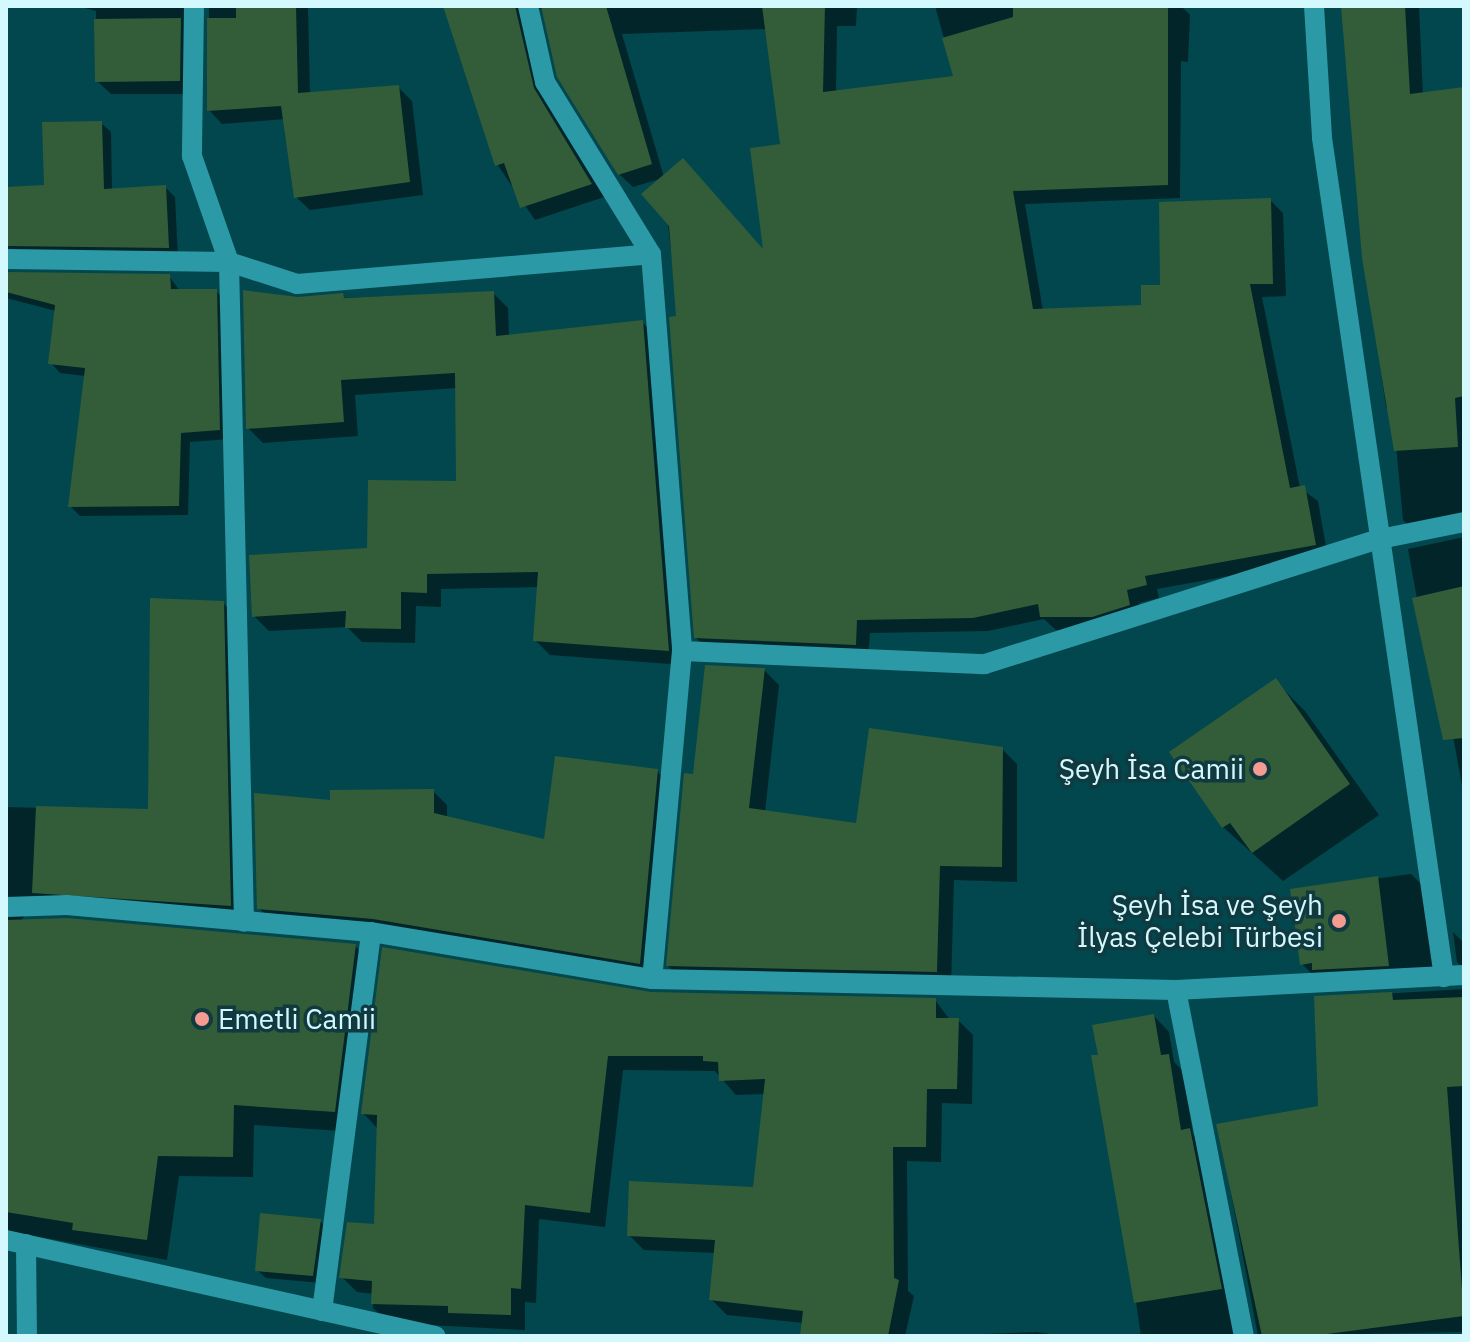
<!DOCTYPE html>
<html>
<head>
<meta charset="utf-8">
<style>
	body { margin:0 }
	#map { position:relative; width:1470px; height:1342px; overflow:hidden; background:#02474e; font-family:"IBM Plex Sans",sans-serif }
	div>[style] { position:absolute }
	.shadow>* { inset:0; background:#0007 }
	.building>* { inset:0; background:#325d38 }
	.minor>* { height:20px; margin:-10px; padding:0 10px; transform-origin:10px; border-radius:10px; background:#2c99a6 }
	.dots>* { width:22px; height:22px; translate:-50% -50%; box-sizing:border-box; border:4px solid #103a3f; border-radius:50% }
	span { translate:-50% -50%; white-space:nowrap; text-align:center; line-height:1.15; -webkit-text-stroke:7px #103a3f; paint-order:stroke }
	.poi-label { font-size:28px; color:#d3f8fd }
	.right { translate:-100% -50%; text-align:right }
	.left { translate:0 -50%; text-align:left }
	.frame { position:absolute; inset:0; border:8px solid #d3f8fd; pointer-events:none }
</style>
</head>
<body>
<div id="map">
	<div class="shadow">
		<div style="clip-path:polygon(77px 6px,308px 6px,310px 94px,398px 87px,412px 101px,423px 195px,310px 210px,296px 197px,285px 119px,222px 124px,209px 110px,209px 8px,201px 8px,193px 94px,111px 94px,97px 81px,96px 11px)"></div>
		<div style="clip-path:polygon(evenodd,445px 6px,857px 6px,856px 26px,837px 26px,836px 93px,955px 78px,935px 6px,1181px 6px,1190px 15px,1188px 62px,1181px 61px,1180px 198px,1025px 204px,1043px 311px,1143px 307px,1270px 200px,1283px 213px,1286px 296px,1262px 297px,1300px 488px,1318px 501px,1328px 558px,1157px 589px,1159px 598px,1139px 603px,1142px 618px,1106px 629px,1056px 630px,1044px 619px,988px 631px,870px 633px,868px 658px,710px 651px,696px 638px,678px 318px,663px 178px,633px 187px,619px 174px,543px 9px,533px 8px,545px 101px,604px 197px,535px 220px,497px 164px,445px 6px,767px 29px,782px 146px,765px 253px,664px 177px,622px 34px,767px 29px)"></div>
		<div style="clip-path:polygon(1360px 6px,1419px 6px,1423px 95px,1464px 89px,1464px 526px,1418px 535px,1403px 520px,1393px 414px,1386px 407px,1364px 258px)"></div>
		<div style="clip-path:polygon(101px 123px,111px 132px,112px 190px,165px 187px,175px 197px,178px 257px,6px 261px,6px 189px,46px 187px)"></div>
		<div style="clip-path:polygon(6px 274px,169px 276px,180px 291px,216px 291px,226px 301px,229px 439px,190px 442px,188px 515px,80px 516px,70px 506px,86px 376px,60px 373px,51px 363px,56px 311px,6px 298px)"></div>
		<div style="clip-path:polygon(493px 293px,508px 308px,509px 336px,642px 322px,657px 337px,683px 665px,550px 655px,535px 640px,539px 587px,441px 589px,441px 607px,416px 606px,415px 643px,362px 642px,347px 627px,269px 631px,254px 616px,369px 550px,458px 483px,457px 388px,355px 395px,358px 436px,263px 443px,248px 428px,298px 299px)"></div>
		<div style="clip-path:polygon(1464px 537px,1464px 797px,1442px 674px,1428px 660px,1408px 549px)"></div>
		<div style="clip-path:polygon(223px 603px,244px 624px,251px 926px,89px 912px,26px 914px,20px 922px,355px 946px,376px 967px,355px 1132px,254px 1125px,253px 1177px,179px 1176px,167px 1260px,6px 1231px,6px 807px,150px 811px)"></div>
		<div style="clip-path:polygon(764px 670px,779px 685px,765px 812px,858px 825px,1002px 749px,1017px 764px,1017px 882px,954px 880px,951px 986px,683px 981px,668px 966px,694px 776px)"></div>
		<div style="clip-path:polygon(1275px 681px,1305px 711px,1379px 815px,1283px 881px,1223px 827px)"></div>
		<div style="clip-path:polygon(657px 771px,671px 785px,654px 977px,273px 922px,259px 908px,332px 802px,433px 791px,447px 805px,447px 818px,545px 841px)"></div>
		<div style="clip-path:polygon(1411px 874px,1428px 891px,1445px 980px,1319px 981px,1302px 964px,1292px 890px)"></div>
		<div style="clip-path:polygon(1453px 932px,1464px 943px,1464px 969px,1457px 962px)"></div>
		<div style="clip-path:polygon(1464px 989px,1464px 1332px,1258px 1336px,1218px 1125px,1320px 1108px,1316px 998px)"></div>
		<div style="clip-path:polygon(651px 994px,935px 1000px,950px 1020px,958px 1020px,973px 1035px,972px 1104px,942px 1103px,941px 1162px,907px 1161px,908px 1291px,914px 1296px,905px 1336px,802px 1336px,804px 1323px,727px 1315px,712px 1300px,716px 1253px,644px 1250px,629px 1235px,755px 1189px,765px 1094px,736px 1095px,715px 1071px,623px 1070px,605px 1227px,539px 1219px,536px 1303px,525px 1302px,525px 1330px,389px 1323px,373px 1308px,374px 1294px,357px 1292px,342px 1277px,376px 1227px,378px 1129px,363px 1113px)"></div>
		<div style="clip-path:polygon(1154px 1016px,1169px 1032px,1174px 1062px,1183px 1071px,1193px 1134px,1204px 1145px,1242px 1336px,1141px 1336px,1100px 1057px)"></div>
		<div style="clip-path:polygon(320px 1221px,328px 1229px,321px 1283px,266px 1278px,257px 1270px)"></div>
		<div style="clip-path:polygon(1037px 1332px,1062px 1336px,929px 1336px)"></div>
	</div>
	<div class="building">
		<div style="clip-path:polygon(296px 6px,298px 93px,399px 85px,410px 182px,294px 198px,281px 106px,207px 111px,207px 18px,236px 18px,236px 8px)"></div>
		<div style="clip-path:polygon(443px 6px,515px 6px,534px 88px,592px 184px,520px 208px,504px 163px,495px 166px)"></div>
		<div style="clip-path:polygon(541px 6px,606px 6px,652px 164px,618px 175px,557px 77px)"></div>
		<div style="clip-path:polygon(762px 6px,825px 6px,823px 92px,953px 76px,942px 38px,1013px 17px,1013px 6px,1168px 6px,1168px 185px,1013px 191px,1033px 309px,1141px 305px,1141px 285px,1160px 285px,1159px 202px,1271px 198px,1273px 284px,1250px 284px,1290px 488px,1305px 485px,1316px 545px,1145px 576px,1147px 585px,1127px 590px,1130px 605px,1092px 617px,1040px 617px,1038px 604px,973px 618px,857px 620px,856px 645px,694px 638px,669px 317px,676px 316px,669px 226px,641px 194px,683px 158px,763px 249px,750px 148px,780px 144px)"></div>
		<div style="clip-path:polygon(1341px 6px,1405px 6px,1410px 94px,1464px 87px,1464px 396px,1455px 398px,1458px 447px,1394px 451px,1362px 258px)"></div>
		<div style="clip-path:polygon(181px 18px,180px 81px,95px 82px,94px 19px)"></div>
		<div style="clip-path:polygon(102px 121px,104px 189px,166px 185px,169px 248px,6px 246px,6px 187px,44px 185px,42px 122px)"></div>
		<div style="clip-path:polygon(6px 272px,170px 274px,171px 289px,217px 289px,220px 430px,181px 433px,179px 506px,68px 507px,85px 368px,48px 364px,55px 305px,6px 292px)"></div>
		<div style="clip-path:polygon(243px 290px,298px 297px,343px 293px,344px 298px,494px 291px,496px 336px,643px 320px,669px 651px,533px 641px,538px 572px,427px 574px,427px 593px,401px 592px,401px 629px,345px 628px,346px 611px,252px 617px,249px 555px,367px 548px,368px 480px,456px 481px,455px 373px,341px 380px,344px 422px,246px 429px)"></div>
		<div style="clip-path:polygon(1464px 586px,1464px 738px,1443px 740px,1412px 598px)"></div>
		<div style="clip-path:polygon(150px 598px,224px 601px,231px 906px,32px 893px,36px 806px,148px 809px)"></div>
		<div style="clip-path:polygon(705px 665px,765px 668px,749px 808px,856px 823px,869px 728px,1003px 747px,1002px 867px,940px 866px,937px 972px,666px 966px,684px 773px,693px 774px)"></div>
		<div style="clip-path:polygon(1276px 678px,1350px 784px,1252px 853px,1230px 823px,1222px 828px,1169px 752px)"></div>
		<div style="clip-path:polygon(555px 756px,658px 769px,640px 964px,373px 919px,257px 909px,254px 793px,330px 800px,330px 790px,434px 789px,434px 813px,544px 839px)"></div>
		<div style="clip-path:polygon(1378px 876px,1389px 966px,1312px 970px,1312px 963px,1300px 965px,1290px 889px)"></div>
		<div style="clip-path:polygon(67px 918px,356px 944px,335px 1112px,234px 1105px,233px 1157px,158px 1156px,147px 1240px,72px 1230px,73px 1223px,6px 1212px,6px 920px)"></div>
		<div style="clip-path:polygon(382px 947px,651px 992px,936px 998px,936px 1018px,959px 1018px,957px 1089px,927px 1089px,926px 1147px,893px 1147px,894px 1278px,899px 1280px,888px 1336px,800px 1336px,803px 1311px,709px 1300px,715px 1240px,627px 1236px,629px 1181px,753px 1187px,765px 1079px,719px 1081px,718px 1062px,703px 1061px,703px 1056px,608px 1056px,590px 1213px,525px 1205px,521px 1289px,511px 1288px,511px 1315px,448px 1313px,448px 1306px,371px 1304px,372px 1281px,339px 1278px,347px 1222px,374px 1224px,377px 1115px,361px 1114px)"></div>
		<div style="clip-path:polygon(1392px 992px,1393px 1000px,1464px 997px,1464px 1086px,1447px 1087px,1464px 1316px,1312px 1336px,1262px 1336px,1216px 1124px,1318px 1106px,1314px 996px)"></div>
		<div style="clip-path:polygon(1154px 1014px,1161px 1055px,1169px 1054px,1181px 1130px,1190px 1128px,1222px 1289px,1134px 1303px,1091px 1055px,1098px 1055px,1092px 1025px)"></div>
		<div style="clip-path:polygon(260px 1213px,321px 1219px,313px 1276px,255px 1271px)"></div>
	</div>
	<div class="minor">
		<div style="left:194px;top:6px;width:150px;rotate:90.8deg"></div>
		<div style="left:192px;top:156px;width:112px;rotate:70.8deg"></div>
		<div style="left:229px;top:262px;width:660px;rotate:88.7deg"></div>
		<div style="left:528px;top:6px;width:78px;rotate:77.4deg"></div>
		<div style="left:545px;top:82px;width:202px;rotate:58.4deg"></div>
		<div style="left:651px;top:254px;width:398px;rotate:85.5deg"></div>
		<div style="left:682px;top:651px;width:329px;rotate:95.2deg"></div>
		<div style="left:1314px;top:6px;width:132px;rotate:86.5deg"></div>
		<div style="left:1322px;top:138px;width:848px;rotate:81.73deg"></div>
		<div style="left:6px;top:259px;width:223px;rotate:0.8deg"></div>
		<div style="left:229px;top:262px;width:71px;rotate:17.9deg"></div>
		<div style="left:297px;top:284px;width:355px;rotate:-4.8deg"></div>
		<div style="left:682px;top:651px;width:303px;rotate:2.5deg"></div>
		<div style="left:985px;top:664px;width:414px;rotate:-17.6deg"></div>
		<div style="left:1380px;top:539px;width:86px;rotate:-11.4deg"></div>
		<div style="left:6px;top:907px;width:61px;rotate:-1.9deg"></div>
		<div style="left:67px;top:905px;width:305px;rotate:5.1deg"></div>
		<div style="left:371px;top:932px;width:285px;rotate:9.5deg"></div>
		<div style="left:652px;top:979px;width:524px;rotate:1.2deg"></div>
		<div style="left:1176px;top:990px;width:288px;rotate:-3deg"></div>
		<div style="left:1176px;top:990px;width:353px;rotate:78.9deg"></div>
		<div style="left:6px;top:1240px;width:440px;rotate:12.6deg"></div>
		<div style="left:26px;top:1244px;width:92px;rotate:89.4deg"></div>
		<div style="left:322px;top:1311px;width:382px;rotate:-82.6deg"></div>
	</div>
	<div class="dots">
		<div style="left:1260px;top:769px;background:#f59c92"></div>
		<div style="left:1339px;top:921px;background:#f59c92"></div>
		<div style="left:202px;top:1019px;background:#f59c92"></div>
	</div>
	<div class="poi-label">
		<span class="right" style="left:1244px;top:769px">Şeyh İsa Camii</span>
		<span class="right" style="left:1323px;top:921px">Şeyh İsa ve Şeyh<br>İlyas Çelebi Türbesi</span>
		<span class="left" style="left:218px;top:1019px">Emetli Camii</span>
	</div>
	<div class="frame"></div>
</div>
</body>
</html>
